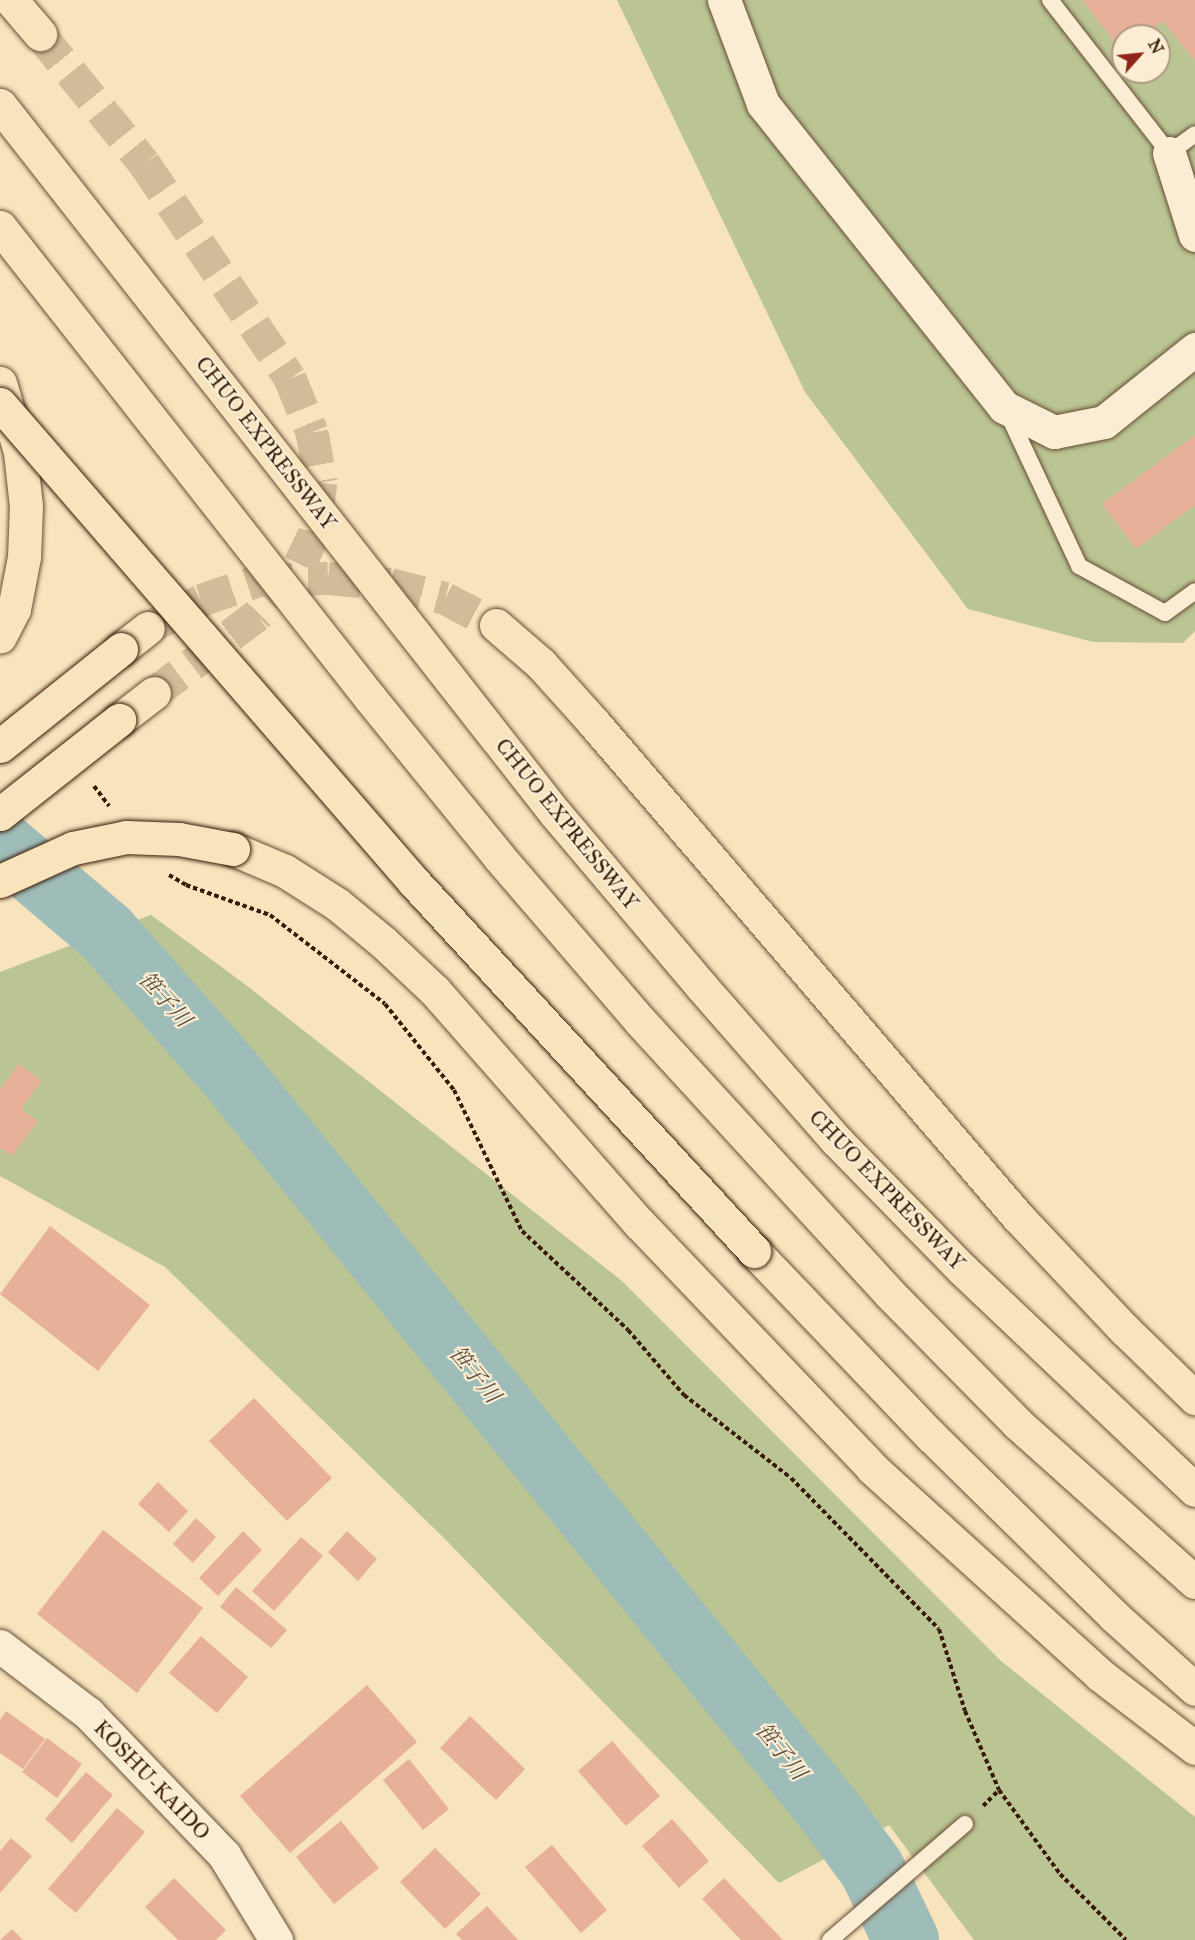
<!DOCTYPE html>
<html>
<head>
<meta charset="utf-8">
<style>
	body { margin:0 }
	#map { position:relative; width:1195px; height:1940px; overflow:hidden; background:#f7e4bd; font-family:"IM FELL Great Primer","Noto Serif JP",serif }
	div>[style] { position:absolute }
	.green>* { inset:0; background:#bac593 }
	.river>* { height:66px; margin:-33px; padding:0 33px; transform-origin:33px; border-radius:33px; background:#9fbdb8 }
	.building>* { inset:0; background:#e7b099 }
	.motorway-tunnel>* { height:33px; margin-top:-16.5px; transform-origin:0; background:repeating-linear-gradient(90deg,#d1bc99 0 33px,transparent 0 49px) }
	.path>* { height:4px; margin-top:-2px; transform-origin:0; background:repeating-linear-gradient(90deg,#3a1b09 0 4.5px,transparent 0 7.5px) }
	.roads { filter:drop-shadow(0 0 2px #694d36) drop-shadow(0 0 2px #694d36) }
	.service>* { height:16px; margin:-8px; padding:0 8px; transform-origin:8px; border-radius:8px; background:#faedd4 }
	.tertiary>* { height:33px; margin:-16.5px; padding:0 16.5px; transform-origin:16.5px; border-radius:16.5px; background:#faedd4 }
	.secondary>* { height:33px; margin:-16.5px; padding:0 16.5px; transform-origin:16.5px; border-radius:16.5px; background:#faedd4 }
	.motorway>* { height:33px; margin:-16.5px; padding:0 16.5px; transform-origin:16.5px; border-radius:16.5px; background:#f7e4bd }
	.bridges { filter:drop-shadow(0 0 2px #3a1b09) drop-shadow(0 0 2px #3a1b09) }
	.motorway-bridge>* { height:33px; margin:-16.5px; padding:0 16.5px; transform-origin:16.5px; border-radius:16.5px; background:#f7e4bd }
	span { translate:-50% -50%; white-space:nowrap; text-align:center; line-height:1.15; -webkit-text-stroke:4.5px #faedd4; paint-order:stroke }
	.street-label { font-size:21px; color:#3a1b09 }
	.water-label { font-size:22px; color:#584c3e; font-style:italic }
	.north { position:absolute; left:1111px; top:24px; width:60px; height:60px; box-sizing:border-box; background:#faedd4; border:2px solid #ad9983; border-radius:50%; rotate:63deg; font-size:16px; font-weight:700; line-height:24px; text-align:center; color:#3a1b09 }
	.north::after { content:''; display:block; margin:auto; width:21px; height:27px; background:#8f2418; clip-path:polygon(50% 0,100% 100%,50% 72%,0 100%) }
</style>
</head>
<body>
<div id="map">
	<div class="green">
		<div style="clip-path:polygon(evenodd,617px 0,1195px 0,1195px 631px,1183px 643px,1093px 642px,968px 609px,805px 392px,617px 0,1123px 36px,1159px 36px,1159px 72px,1123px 72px,1123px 36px)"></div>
		<div style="clip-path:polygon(151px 915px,242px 982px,622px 1281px,1001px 1661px,1195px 1817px,1195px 1940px,974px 1940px,889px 1825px,779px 1883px,443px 1537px,165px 1267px,0 1176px,0 972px)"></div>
	</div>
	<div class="river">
		<div style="left:0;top:843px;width:139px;rotate:40.3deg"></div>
		<div style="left:106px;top:933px;width:186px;rotate:48.5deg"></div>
		<div style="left:229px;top:1072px;width:950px;rotate:50.9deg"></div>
		<div style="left:828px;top:1809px;width:74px;rotate:53.7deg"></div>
		<div style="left:872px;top:1869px;width:79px;rotate:64.4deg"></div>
	</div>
	<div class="building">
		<div style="clip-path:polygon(1082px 0,1195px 0,1195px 61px,1163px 21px,1143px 36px,1123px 36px,1123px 53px)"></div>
		<div style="clip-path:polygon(1195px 435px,1195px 505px,1136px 549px,1102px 504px)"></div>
		<div style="clip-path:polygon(19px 1064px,42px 1081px,21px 1109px,38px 1121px,12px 1156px,0 1148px,0 1090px)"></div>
		<div style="clip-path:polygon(50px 1226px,150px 1305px,98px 1371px,0 1294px)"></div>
		<div style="clip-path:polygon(254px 1398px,332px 1478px,287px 1521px,209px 1441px)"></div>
		<div style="clip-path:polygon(158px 1482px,188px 1511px,169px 1532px,138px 1504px)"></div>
		<div style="clip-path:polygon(196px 1518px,216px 1537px,193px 1563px,173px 1544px)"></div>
		<div style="clip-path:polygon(103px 1530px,203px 1608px,137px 1693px,37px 1614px)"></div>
		<div style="clip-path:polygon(243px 1531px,262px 1550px,218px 1596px,199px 1578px)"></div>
		<div style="clip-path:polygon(347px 1531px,377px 1559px,358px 1581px,328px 1552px)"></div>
		<div style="clip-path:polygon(301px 1537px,323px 1556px,274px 1611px,252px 1591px)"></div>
		<div style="clip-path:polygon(236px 1587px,287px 1630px,271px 1648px,220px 1607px)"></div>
		<div style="clip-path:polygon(201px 1636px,248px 1677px,217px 1713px,169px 1673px)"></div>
		<div style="clip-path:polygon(367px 1685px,417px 1742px,290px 1853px,240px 1796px)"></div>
		<div style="clip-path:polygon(6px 1711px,45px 1739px,23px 1769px,0 1753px,0 1720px)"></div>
		<div style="clip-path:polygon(470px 1716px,525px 1769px,496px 1800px,440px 1748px)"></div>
		<div style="clip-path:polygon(47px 1738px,82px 1764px,57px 1798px,22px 1772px)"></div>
		<div style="clip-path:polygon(612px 1741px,660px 1796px,626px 1826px,578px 1771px)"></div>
		<div style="clip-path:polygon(409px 1759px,449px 1809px,423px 1830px,383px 1780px)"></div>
		<div style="clip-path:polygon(86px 1772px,113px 1795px,72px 1843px,45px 1819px)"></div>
		<div style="clip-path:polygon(117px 1808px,145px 1832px,76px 1913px,48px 1889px)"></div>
		<div style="clip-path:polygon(672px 1819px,709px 1861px,679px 1888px,642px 1846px)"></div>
		<div style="clip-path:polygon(341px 1821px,379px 1868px,334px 1904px,296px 1857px)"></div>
		<div style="clip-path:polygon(11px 1838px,32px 1856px,0 1893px,0 1851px)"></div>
		<div style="clip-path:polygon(552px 1845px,607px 1910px,581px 1933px,525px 1867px)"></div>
		<div style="clip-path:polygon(435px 1848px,481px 1894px,445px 1929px,400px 1882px)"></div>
		<div style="clip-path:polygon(174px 1878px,226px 1930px,216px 1940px,178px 1940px,145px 1907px)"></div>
		<div style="clip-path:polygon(724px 1878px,783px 1940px,741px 1940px,702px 1899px)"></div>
		<div style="clip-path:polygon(487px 1906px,518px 1940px,462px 1940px,456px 1934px)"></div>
		<div style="clip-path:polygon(12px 1929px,23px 1940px,0 1940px)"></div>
	</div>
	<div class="motorway-tunnel">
		<div style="left:40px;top:34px;width:166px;rotate:51.1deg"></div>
		<div style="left:144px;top:163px;width:260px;rotate:55.8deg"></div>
		<div style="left:290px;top:378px;width:58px;rotate:67.8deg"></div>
		<div style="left:312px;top:432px;width:51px;rotate:79.8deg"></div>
		<div style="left:321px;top:482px;width:52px;rotate:97.7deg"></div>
		<div style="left:314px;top:534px;width:49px;rotate:115.5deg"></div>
		<div style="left:293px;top:578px;width:52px;rotate:134.2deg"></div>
		<div style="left:257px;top:615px;width:129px;rotate:142.9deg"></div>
		<div style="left:148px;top:628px;width:60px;rotate:-27.8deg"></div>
		<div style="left:201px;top:600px;width:61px;rotate:-19deg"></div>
		<div style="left:259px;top:580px;width:69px;rotate:-1.7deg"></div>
		<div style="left:328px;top:578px;width:62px;rotate:5.5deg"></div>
		<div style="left:390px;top:584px;width:57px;rotate:14.3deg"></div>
		<div style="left:445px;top:598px;width:58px;rotate:27.9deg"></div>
	</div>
	<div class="path">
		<div style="left:94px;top:786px;width:25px;rotate:53deg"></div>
		<div style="left:169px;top:875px;width:20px;rotate:30deg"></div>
		<div style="left:186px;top:885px;width:89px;rotate:19.7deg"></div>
		<div style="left:270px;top:915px;width:145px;rotate:37.7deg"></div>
		<div style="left:385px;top:1004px;width:110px;rotate:51.3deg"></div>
		<div style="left:454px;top:1090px;width:157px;rotate:64.3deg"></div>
		<div style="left:522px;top:1231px;width:145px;rotate:43deg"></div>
		<div style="left:628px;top:1330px;width:86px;rotate:49.3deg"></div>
		<div style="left:684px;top:1395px;width:135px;rotate:37.8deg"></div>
		<div style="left:791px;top:1478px;width:211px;rotate:45.6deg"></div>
		<div style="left:939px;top:1629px;width:86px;rotate:72.4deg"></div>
		<div style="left:965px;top:1711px;width:86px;rotate:66.7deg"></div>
		<div style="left:983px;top:1806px;width:23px;rotate:-45deg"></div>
		<div style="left:999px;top:1790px;width:104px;rotate:54deg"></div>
		<div style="left:1060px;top:1874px;width:93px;rotate:45deg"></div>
	</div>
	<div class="roads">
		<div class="service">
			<div style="left:1050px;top:0;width:194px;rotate:52.1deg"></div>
			<div style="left:1169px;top:153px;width:32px;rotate:-36deg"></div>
			<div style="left:1007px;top:412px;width:170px;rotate:64.9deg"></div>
			<div style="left:1079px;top:566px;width:98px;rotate:28.7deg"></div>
			<div style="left:1165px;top:613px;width:37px;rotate:-36deg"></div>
			<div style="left:830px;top:1940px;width:178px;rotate:-40.7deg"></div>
		</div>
		<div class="tertiary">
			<div style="left:724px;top:0;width:111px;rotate:69.4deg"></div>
			<div style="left:763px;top:104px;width:387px;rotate:51.5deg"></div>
			<div style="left:1004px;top:407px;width:56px;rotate:26.6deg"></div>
			<div style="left:1054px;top:432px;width:51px;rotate:-11.3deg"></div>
			<div style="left:1104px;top:422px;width:117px;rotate:-38.7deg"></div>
			<div style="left:1169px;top:153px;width:86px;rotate:72.4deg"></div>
		</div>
		<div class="secondary">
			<div style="left:0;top:1646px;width:111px;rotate:37.3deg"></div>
			<div style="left:88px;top:1713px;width:197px;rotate:46.2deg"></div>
			<div style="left:224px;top:1855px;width:100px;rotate:58.5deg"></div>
		</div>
		<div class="motorway">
			<div style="left:11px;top:0;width:45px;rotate:49.5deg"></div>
			<div style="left:0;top:105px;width:900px;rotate:51.91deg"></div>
			<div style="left:555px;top:813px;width:228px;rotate:49.8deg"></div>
			<div style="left:702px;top:987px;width:203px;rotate:48.8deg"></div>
			<div style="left:836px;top:1140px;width:180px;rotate:45.7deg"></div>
			<div style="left:962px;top:1269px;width:321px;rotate:43.5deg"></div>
			<div style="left:0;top:227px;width:599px;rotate:51.85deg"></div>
			<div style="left:370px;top:698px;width:205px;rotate:50.9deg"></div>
			<div style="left:499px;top:857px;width:216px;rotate:49.3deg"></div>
			<div style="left:640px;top:1021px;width:370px;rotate:47.5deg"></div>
			<div style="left:890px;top:1294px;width:182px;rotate:45.4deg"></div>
			<div style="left:1018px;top:1424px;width:237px;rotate:41.8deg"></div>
			<div style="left:0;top:383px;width:72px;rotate:73.8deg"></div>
			<div style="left:20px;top:452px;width:54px;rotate:83.7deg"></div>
			<div style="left:26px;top:506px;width:51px;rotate:92.2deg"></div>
			<div style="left:24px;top:557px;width:53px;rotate:100.9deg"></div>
			<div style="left:14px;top:609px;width:31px;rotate:117deg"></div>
			<div style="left:496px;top:625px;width:60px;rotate:40.9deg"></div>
			<div style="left:541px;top:664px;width:78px;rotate:48.1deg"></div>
			<div style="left:593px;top:722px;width:652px;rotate:49.35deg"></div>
			<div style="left:1018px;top:1217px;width:156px;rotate:46.6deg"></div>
			<div style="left:1125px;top:1330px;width:98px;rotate:44.2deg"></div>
			<div style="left:121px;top:649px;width:34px;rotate:-38deg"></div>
			<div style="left:119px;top:720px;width:44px;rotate:-37.6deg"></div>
			<div style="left:233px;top:849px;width:56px;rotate:22.9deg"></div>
			<div style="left:285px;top:871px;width:62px;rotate:32.4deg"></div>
			<div style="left:337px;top:904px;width:60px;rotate:39.6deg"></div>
			<div style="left:383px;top:942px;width:71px;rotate:43.3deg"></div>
			<div style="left:435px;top:991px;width:310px;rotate:48.7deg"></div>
			<div style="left:640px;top:1224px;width:337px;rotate:46.4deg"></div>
			<div style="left:872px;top:1468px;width:308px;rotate:42.2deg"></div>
			<div style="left:1100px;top:1675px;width:120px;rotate:37.5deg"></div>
			<div style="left:754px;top:1251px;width:256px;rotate:46.3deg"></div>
			<div style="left:931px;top:1436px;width:257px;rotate:44.5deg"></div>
			<div style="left:1114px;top:1616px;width:109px;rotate:42deg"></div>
		</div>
	</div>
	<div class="bridges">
		<div class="motorway-bridge">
			<div style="left:0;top:404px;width:632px;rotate:49.1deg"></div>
			<div style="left:414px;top:882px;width:502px;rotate:47.34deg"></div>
			<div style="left:0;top:746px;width:155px;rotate:-38.7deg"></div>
			<div style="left:0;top:814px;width:152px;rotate:-38.3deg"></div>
			<div style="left:0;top:881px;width:80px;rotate:-24.3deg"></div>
			<div style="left:73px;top:848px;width:54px;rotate:-11.7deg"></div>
			<div style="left:126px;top:837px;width:53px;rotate:2.2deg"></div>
			<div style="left:179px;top:839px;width:55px;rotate:10.5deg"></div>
		</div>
	</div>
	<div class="street-label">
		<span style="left:266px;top:443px;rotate:52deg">CHUO EXPRESSWAY</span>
		<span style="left:567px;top:824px;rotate:51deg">CHUO EXPRESSWAY</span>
		<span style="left:887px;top:1190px;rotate:46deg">CHUO EXPRESSWAY</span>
		<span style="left:152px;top:1780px;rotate:46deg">KOSHU-KAIDO</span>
	</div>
	<div class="water-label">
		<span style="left:165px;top:999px;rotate:48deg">笹子川</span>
		<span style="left:475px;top:1374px;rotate:51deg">笹子川</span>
		<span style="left:781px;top:1751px;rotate:51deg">笹子川</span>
	</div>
	<div class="north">N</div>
</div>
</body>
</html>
